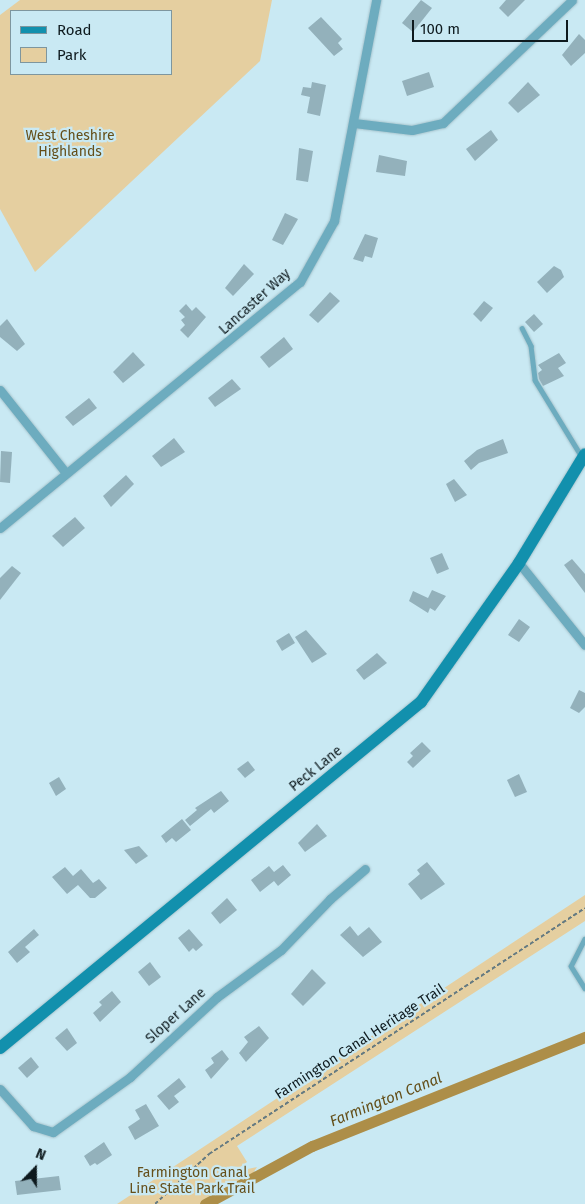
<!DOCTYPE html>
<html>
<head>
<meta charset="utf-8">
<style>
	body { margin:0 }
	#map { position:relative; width:585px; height:1204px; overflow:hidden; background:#c9e9f3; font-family:"Fira Sans",sans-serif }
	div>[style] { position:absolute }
	.green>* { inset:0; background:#e5cfa0 }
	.canal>* { height:11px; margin:-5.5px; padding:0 5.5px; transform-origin:5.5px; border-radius:5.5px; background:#ad8e48 }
	.building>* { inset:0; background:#93b1bb }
	.path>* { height:2px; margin-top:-1px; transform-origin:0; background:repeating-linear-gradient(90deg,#657a81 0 4px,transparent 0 6.5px) }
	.roads { filter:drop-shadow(0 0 1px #a7c4cd) drop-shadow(0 0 1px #a7c4cd) }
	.lane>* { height:4.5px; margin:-2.25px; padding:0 2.25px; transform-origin:2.25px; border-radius:2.25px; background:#6dacbf }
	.street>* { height:9px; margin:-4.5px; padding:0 4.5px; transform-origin:4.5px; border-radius:4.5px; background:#6dacbf }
	.secondary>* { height:12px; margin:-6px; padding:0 6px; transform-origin:6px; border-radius:6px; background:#1290ad }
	span { translate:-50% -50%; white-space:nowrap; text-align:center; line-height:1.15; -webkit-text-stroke:4.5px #c9e9f3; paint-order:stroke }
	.park-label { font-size:14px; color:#654f1a }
	.street-label { font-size:14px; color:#0e1a1e }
	.water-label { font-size:15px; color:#644f19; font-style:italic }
	.legend { position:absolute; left:10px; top:10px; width:162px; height:65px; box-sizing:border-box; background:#c9e9f3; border:1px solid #7e969e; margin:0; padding:6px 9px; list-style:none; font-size:15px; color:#0e1a1e }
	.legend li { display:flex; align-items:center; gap:10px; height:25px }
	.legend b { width:25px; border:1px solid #7e969e }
	.north { position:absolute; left:10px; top:1144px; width:50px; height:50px; -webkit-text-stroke:4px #c9e9f3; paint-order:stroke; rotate:22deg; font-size:14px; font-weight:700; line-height:20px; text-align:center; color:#0e1a1e }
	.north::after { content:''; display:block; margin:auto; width:18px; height:22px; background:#0e1a1e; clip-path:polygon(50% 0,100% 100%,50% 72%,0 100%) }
	.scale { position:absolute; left:412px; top:20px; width:156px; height:22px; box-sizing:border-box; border:2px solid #0e1a1e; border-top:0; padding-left:6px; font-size:15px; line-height:18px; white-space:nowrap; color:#0e1a1e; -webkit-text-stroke:4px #c9e9f3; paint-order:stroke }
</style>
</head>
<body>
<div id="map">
	<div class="green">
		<div style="clip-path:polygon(evenodd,20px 0,272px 0,260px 61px,35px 272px,0 209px,0 15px,20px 0,171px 11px,171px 74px,11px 74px,11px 11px,171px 11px)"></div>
		<div style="clip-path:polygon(585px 895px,585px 921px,237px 1146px,247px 1162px,240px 1167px,229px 1166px,238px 1171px,257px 1167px,251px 1176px,239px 1179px,235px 1187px,220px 1186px,201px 1204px,117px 1204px)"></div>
	</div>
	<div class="canal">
		<div style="left:205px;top:1204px;width:122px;rotate:-28.5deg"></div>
		<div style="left:312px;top:1146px;width:294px;rotate:-21.8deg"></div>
	</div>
	<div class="building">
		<div style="clip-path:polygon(421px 0,432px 8px,413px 32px,402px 23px)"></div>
		<div style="clip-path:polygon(506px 0,525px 0,508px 17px,499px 8px)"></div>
		<div style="clip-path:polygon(321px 17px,342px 39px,338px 43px,343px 49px,334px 56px,308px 28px)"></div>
		<div style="clip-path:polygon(579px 34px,585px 40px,585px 53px,571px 66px,562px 55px)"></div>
		<div style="clip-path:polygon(429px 72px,434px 87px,407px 96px,402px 81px)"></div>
		<div style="clip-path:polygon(312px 82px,326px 85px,320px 116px,307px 113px,310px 97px,301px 95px,303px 87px,311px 88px)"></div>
		<div style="clip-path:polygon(528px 82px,540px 95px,518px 113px,508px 103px)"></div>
		<div style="clip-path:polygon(491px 130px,498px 140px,475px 161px,466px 149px)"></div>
		<div style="clip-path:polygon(299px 148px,313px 151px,308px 182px,296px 180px)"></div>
		<div style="clip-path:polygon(379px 155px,407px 161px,405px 176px,376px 172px)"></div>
		<div style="clip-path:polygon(285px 213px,298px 219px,283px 245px,272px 240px)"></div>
		<div style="clip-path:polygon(365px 234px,378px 238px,372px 258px,365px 256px,363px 262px,353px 259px)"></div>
		<div style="clip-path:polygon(244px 264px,254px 274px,233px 296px,225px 288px)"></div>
		<div style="clip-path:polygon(554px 266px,561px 270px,564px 277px,547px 293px,537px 282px)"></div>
		<div style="clip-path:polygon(330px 292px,340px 301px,318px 323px,309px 315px)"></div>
		<div style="clip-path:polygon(484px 301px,493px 308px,481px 322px,473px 314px)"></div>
		<div style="clip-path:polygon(186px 304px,192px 311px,196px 307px,206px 317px,188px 338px,180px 330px,185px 325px,181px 320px,185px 317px,179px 311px)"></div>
		<div style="clip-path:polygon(534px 314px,543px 324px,534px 332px,525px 322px)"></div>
		<div style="clip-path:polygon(7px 319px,25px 344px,17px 351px,0 337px,0 326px)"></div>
		<div style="clip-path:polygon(284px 337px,293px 349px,269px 368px,260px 357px)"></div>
		<div style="clip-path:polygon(133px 352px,145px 365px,123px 383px,113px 372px)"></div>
		<div style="clip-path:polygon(559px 353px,566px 363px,558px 368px,564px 376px,543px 386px,539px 379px,538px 373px,542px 370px,538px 365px)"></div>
		<div style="clip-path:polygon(232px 379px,241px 389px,215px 407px,208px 398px)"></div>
		<div style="clip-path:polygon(89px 398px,97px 408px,73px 426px,65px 417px)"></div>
		<div style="clip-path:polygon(174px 438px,185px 452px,161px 467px,152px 456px)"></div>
		<div style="clip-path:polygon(503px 439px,508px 453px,479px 463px,471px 470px,464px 461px,477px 450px)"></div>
		<div style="clip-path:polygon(1px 451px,12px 452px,10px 483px,0 482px)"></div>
		<div style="clip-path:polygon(126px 475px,134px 484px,111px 507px,103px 496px)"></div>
		<div style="clip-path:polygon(454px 479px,467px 495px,455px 502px,446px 484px)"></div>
		<div style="clip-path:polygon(75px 517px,85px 528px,63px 547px,52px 536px)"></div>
		<div style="clip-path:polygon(442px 553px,449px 569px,437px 574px,430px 558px)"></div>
		<div style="clip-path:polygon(572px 559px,585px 574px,585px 593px,564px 565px)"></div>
		<div style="clip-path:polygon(12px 566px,21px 573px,0 600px,0 578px)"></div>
		<div style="clip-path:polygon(432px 590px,446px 596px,435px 611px,430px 608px,428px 613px,409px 601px,413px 591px,428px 598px)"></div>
		<div style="clip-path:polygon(519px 619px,530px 627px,519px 642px,508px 635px)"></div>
		<div style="clip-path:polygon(306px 630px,327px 654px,312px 663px,295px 637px)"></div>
		<div style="clip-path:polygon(289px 633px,295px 643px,282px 651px,276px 641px)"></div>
		<div style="clip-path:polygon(377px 653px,387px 663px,364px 680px,356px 670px)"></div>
		<div style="clip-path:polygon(579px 690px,585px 693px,585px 707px,579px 713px,570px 708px)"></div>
		<div style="clip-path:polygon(422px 742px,431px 751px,413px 768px,407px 762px,413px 756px,410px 753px)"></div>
		<div style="clip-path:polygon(248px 761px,255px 770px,245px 778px,237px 769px)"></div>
		<div style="clip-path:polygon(519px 774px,527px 792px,515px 797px,507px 780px)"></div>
		<div style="clip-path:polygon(59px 777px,66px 789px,56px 796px,49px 783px)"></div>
		<div style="clip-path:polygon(221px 791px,229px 801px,214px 813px,211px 809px,190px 826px,185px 820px,197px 810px,195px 808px)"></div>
		<div style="clip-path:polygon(182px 819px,191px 830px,176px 842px,172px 838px,166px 843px,161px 836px)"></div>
		<div style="clip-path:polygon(317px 824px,327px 836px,305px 852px,298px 843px)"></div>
		<div style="clip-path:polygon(139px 846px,148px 856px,136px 864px,124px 850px)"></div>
		<div style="clip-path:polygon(427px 862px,445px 884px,421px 900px,408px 884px,420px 874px,417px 870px)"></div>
		<div style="clip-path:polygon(283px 865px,291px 875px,278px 886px,274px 881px,260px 892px,251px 880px,269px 866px,274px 872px)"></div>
		<div style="clip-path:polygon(65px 867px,73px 876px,81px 869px,93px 883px,99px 879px,107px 888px,95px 898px,90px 898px,78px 885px,67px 894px,52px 877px)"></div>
		<div style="clip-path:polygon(227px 898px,237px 910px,220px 924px,211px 913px)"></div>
		<div style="clip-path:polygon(350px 926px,358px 936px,369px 927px,382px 942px,363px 957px,340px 935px)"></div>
		<div style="clip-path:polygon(34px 929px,39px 935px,25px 947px,30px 952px,17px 963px,8px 952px)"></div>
		<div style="clip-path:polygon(189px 929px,203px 945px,196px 951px,193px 948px,189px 952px,178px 938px)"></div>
		<div style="clip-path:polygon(150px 962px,161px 977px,149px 986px,138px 972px)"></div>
		<div style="clip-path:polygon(312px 969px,326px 983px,303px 1006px,291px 994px)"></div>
		<div style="clip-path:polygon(112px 991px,121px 1002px,100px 1022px,93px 1013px,102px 1005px,99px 1002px)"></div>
		<div style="clip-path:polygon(259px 1026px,269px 1038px,246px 1062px,239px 1053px,248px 1042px,244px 1037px)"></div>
		<div style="clip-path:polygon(67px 1028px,77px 1043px,67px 1051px,55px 1038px)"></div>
		<div style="clip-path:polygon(222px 1050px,229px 1059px,211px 1079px,205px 1070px,214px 1063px,211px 1058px)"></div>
		<div style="clip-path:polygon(31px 1057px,39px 1067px,27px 1078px,18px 1068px)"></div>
		<div style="clip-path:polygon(179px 1078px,186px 1087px,174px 1096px,179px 1102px,169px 1110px,157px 1096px)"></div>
		<div style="clip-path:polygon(146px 1104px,159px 1126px,135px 1140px,128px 1127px,140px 1119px,135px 1110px)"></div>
		<div style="clip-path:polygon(104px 1142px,112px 1155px,97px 1165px,95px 1163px,90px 1166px,84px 1156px)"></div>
		<div style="clip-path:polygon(59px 1176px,61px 1190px,17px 1195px,15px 1181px)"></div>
	</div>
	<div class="path">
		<div style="left:155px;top:1204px;width:74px;rotate:-42.8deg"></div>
		<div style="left:209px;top:1154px;width:449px;rotate:-33.2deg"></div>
	</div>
	<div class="roads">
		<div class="lane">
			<div style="left:522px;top:328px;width:20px;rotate:63deg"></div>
			<div style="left:531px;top:346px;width:34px;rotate:83deg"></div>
			<div style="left:535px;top:380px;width:90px;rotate:58.6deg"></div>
			<div style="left:585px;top:939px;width:30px;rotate:117deg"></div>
			<div style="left:571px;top:966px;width:26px;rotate:58deg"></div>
		</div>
		<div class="street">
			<div style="left:354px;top:123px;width:58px;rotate:6.9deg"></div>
			<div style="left:412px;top:130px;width:32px;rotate:-13deg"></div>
			<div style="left:443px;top:123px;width:178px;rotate:-43.6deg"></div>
			<div style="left:0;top:390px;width:106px;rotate:51.5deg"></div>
			<div style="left:0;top:528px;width:388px;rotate:-39.4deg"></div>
			<div style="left:300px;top:282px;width:70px;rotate:-60.9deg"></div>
			<div style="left:334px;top:221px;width:225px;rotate:-79.2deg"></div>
			<div style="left:519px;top:563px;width:105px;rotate:51.2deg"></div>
			<div style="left:0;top:1089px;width:50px;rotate:48.3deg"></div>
			<div style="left:33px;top:1126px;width:21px;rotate:17deg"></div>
			<div style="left:53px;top:1132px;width:95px;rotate:-35.5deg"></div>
			<div style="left:130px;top:1077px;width:118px;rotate:-42.6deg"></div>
			<div style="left:217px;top:997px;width:79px;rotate:-36.3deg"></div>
			<div style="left:281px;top:950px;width:71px;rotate:-46.1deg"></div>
			<div style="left:330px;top:899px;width:46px;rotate:-40.6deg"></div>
		</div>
		<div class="secondary">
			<div style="left:0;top:1048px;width:545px;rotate:-39.42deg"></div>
			<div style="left:421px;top:702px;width:170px;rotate:-54.8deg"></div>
			<div style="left:519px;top:563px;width:127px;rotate:-58.8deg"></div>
		</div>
	</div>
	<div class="park-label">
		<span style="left:70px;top:144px">West Cheshire<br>Highlands</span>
		<span style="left:192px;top:1181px">Farmington Canal<br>Line State Park Trail</span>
	</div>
	<div class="street-label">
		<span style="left:255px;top:302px;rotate:-42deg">Lancaster Way</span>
		<span style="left:316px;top:769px;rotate:-39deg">Peck Lane</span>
		<span style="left:176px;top:1016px;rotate:-42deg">Sloper Lane</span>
		<span style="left:360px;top:1042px;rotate:-33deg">Farmington Canal Heritage Trail</span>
	</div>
	<div class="water-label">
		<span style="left:386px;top:1100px;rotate:-22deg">Farmington Canal</span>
	</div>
	<ul class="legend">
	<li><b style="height:6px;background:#1290ad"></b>Road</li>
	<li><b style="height:14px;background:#e5cfa0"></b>Park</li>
	</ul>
	<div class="north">N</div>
	<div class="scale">100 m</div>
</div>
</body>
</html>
